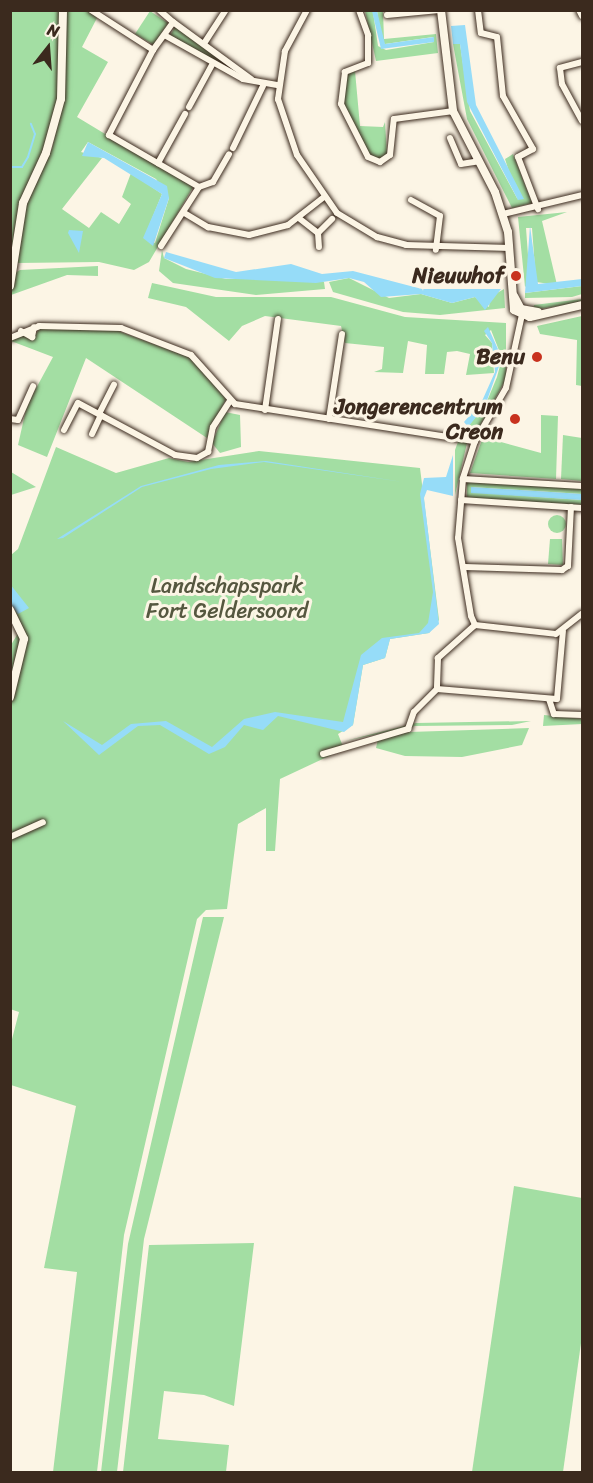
<!DOCTYPE html>
<html>
<head>
<meta charset="utf-8">
<style>
	body { margin:0 }
	#map { position:relative; width:593px; height:1483px; overflow:hidden; background:#fcf5e5; font-family:Sriracha,sans-serif }
	div>[style] { position:absolute }
	.green>* { inset:0; background:#a3dea3 }
	.round { border-radius:50% }
	.water>* { inset:0; background:#96dcf8 }
	.stream>* { height:2px; margin:-1px; padding:0 1px; transform-origin:1px; border-radius:1px; background:#96dcf8 }
	.roads { filter:drop-shadow(0 0 2px #3b2a1e) drop-shadow(0 0 2px #3b2a1e) }
	.street>* { height:6px; margin:-3px; padding:0 3px; transform-origin:3px; border-radius:3px; background:#fcf5e5 }
	.secondary>* { height:8px; margin:-4px; padding:0 4px; transform-origin:4px; border-radius:4px; background:#fcf5e5 }
	.dots>* { width:16px; height:16px; translate:-50% -50%; box-sizing:border-box; border:3px solid #fcf5e5; border-radius:50% }
	span { translate:-50% -50%; white-space:nowrap; text-align:center; line-height:1.15; -webkit-text-stroke:6px #fcf5e5; paint-order:stroke }
	.poi-label { font-size:22px; color:#3b2a1e; font-weight:700 }
	.right { translate:-100% -50%; text-align:right }
	.park-label { font-size:22px; color:#55573f }
	.frame { position:absolute; inset:0; border:12px solid #3b2a1e; pointer-events:none }
	.north { position:absolute; left:18px; top:18px; width:60px; height:60px; -webkit-text-stroke:4px #fcf5e5; paint-order:stroke; rotate:17deg; font-size:16px; font-weight:700; line-height:24px; text-align:center; color:#3b2a1e }
	.north::after { content:''; display:block; margin:auto; width:21px; height:27px; background:#3b2a1e; clip-path:polygon(50% 0,100% 100%,50% 72%,0 100%) }
</style>
</head>
<body>
<div id="map">
	<div class="green">
		<div style="clip-path:polygon(11px 11px,61px 11px,61px 83px,47px 143px,24px 194px,11px 273px)"></div>
		<div style="clip-path:polygon(evenodd,65px 11px,88px 11px,97px 18px,82px 47px,108px 62px,77px 117px,193px 187px,149px 262px,134px 270px,99px 262px,17px 263px,23px 205px,52px 149px,63px 100px,65px 11px,88px 142px,156px 179px,169px 198px,155px 243px,144px 238px,162px 194px,131px 173px,122px 197px,131px 204px,119px 224px,101px 212px,89px 228px,62px 209px,102px 158px,81px 152px,88px 142px)"></div>
		<div style="clip-path:polygon(150px 11px,168px 23px,154px 45px,135px 34px)"></div>
		<div style="clip-path:polygon(365px 11px,373px 12px,378px 46px,386px 50px,434px 42px,433px 37px,385px 44px,382px 42px,377px 11px,383px 11px,384px 39px,436px 34px,438px 53px,376px 61px)"></div>
		<div style="clip-path:polygon(175px 27px,245px 77px,170px 36px)"></div>
		<div style="clip-path:polygon(453px 44px,460px 44px,470px 111px,518px 200px,505px 159px,513px 154px,532px 203px,512px 208px,467px 119px)"></div>
		<div style="clip-path:polygon(355px 71px,360px 126px,383px 127px,385px 122px,387px 155px,379px 159px,371px 156px,350px 122px,343px 100px,347px 75px)"></div>
		<div style="clip-path:polygon(567px 212px,542px 221px,557px 285px,536px 282px,532px 228px,526px 228px,530px 282px,525px 287px,518px 217px)"></div>
		<div style="clip-path:polygon(162px 250px,164px 258px,186px 269px,226px 279px,298px 279px,324px 282px,325px 289px,256px 295px,173px 283px,159px 271px)"></div>
		<div style="clip-path:polygon(98px 266px,98px 276px,67px 275px,11px 295px,13px 274px,20px 270px)"></div>
		<div style="clip-path:polygon(349px 278px,389px 298px,421px 294px,452px 303px,475px 297px,489px 307px,490px 297px,504px 289px,505px 308px,440px 315px,403px 312px,333px 292px,329px 282px)"></div>
		<div style="clip-path:polygon(152px 283px,216px 297px,331px 297px,405px 317px,506px 323px,506px 379px,477px 431px,462px 433px,485px 406px,497px 377px,502px 358px,491px 330px,485px 335px,492px 343px,494px 373px,466px 375px,470px 354px,457px 351px,447px 352px,444px 374px,425px 374px,427px 345px,408px 341px,403px 373px,374px 372px,382px 369px,384px 347px,345px 343px,341px 326px,265px 316px,242px 326px,229px 341px,186px 307px,148px 298px)"></div>
		<div style="clip-path:polygon(582px 286px,582px 294px,572px 297px,525px 298px,525px 293px)"></div>
		<div style="clip-path:polygon(582px 299px,582px 302px,533px 310px,534px 305px)"></div>
		<div style="clip-path:polygon(582px 316px,582px 386px,576px 385px,577px 340px,540px 334px,537px 326px)"></div>
		<div style="clip-path:polygon(40px 328px,110px 328px,191px 358px,226px 399px,207px 438px,86px 358px,47px 457px,18px 445px,27px 405px,53px 357px,11px 341px,19px 334px,33px 339px)"></div>
		<div style="clip-path:polygon(225px 412px,240px 415px,241px 447px,220px 453px,212px 443px)"></div>
		<div style="clip-path:polygon(541px 415px,558px 416px,556px 479px,470px 473px,483px 437px,541px 453px)"></div>
		<div style="clip-path:polygon(563px 435px,582px 438px,582px 481px,561px 479px)"></div>
		<div style="clip-path:polygon(459px 439px,467px 443px,455px 495px,455px 450px)"></div>
		<div style="clip-path:polygon(56px 447px,116px 473px,169px 458px,188px 462px,259px 451px,420px 468px,439px 620px,429px 633px,390px 639px,385px 658px,363px 665px,353px 725px,338px 734px,344px 749px,280px 779px,275px 851px,266px 851px,266px 808px,238px 824px,227px 909px,206px 910px,197px 919px,124px 1235px,97px 1472px,53px 1472px,77px 1272px,44px 1268px,76px 1106px,11px 1085px,11px 1043px,19px 1012px,10px 1009px,10px 708px,26px 636px,11px 606px,11px 555px,18px 549px)"></div>
		<div style="clip-path:polygon(11px 472px,36px 487px,11px 495px)"></div>
		<div style="clip-path:polygon(467px 482px,582px 488px,582px 494px,471px 487px,471px 492px,582px 500px,582px 505px,467px 498px)"></div>
		<div class="round" style="left:548px;top:515px;width:18px;height:18px"></div>
		<div style="clip-path:polygon(550px 539px,562px 539px,563px 565px,548px 564px)"></div>
		<div style="clip-path:polygon(20px 630px,21px 633px,11px 679px,11px 645px)"></div>
		<div style="clip-path:polygon(544px 715px,582px 719px,582px 724px,543px 726px)"></div>
		<div style="clip-path:polygon(531px 721px,512px 725px,415px 726px,345px 741px,416px 723px)"></div>
		<div style="clip-path:polygon(529px 728px,522px 745px,462px 757px,405px 756px,376px 748px,378px 739px,409px 732px)"></div>
		<div style="clip-path:polygon(203px 917px,224px 917px,144px 1239px,117px 1472px,101px 1472px,128px 1244px)"></div>
		<div style="clip-path:polygon(514px 1186px,582px 1198px,582px 1336px,563px 1472px,472px 1472px)"></div>
		<div style="clip-path:polygon(254px 1243px,234px 1406px,204px 1395px,164px 1391px,158px 1439px,229px 1445px,226px 1472px,123px 1472px,149px 1245px)"></div>
	</div>
	<div class="water">
		<div style="clip-path:polygon(372px 11px,377px 11px,385px 44px,434px 37px,434px 42px,381px 49px)"></div>
		<div style="clip-path:polygon(465px 25px,476px 105px,524px 199px,518px 200px,467px 102px,460px 44px,453px 44px,451px 26px)"></div>
		<div style="clip-path:polygon(88px 142px,167px 186px,169px 198px,153px 246px,143px 238px,162px 194px,104px 158px,82px 156px)"></div>
		<div style="clip-path:polygon(530px 226px,538px 284px,582px 279px,582px 286px,525px 293px)"></div>
		<div style="clip-path:polygon(69px 230px,83px 231px,79px 253px,68px 233px)"></div>
		<div style="clip-path:polygon(166px 252px,236px 272px,291px 264px,322px 274px,353px 271px,422px 289px,501px 289px,485px 310px,475px 297px,452px 303px,421px 294px,381px 297px,364px 282px,349px 278px,316px 283px,215px 278px,164px 258px)"></div>
		<div style="clip-path:polygon(488px 327px,502px 358px,485px 406px,468px 427px,464px 422px,482px 401px,495px 372px,492px 343px,484px 331px)"></div>
		<div style="clip-path:polygon(453px 455px,453px 496px,427px 490px,424px 498px,439px 624px,429px 633px,390px 639px,385px 658px,363px 665px,353px 725px,344px 732px,278px 716px,263px 730px,244px 725px,225px 747px,209px 754px,160px 725px,138px 726px,99px 755px,63px 721px,102px 745px,131px 724px,166px 721px,212px 747px,244px 719px,275px 712px,343px 722px,361px 655px,382px 638px,419px 633px,428px 623px,433px 592px,420px 494px,424px 478px,446px 477px)"></div>
		<div style="clip-path:polygon(266px 461px,403px 482px,264px 462px,211px 469px,142px 487px,63px 538px,57px 539px,141px 486px,219px 465px)"></div>
		<div style="clip-path:polygon(471px 487px,582px 494px,582px 500px,471px 493px)"></div>
		<div style="clip-path:polygon(10px 584px,29px 608px,18px 614px,11px 606px)"></div>
	</div>
	<div class="stream">
		<div style="left:10px;top:167px;width:12px"></div>
		<div style="left:22px;top:167px;width:12px;rotate:-59deg"></div>
		<div style="left:28px;top:157px;width:24px;rotate:-73deg"></div>
		<div style="left:35px;top:134px;width:11px;rotate:-112deg"></div>
	</div>
	<div class="roads">
		<div class="street">
			<div style="left:91px;top:10px;width:74px;rotate:32.8deg"></div>
			<div style="left:153px;top:50px;width:96px;rotate:117.4deg"></div>
			<div style="left:109px;top:135px;width:104px;rotate:30deg"></div>
			<div style="left:307px;top:10px;width:47px;rotate:118.2deg"></div>
			<div style="left:285px;top:51px;width:49px;rotate:98.3deg"></div>
			<div style="left:278px;top:99px;width:59px;rotate:71.3deg"></div>
			<div style="left:297px;top:155px;width:70px;rotate:55.4deg"></div>
			<div style="left:337px;top:213px;width:47px;rotate:31deg"></div>
			<div style="left:377px;top:237px;width:30px;rotate:15deg"></div>
			<div style="left:406px;top:245px;width:104px;rotate:1.7deg"></div>
			<div style="left:359px;top:10px;width:27px;rotate:70deg"></div>
			<div style="left:368px;top:35px;width:28px;rotate:90deg"></div>
			<div style="left:368px;top:63px;width:25px;rotate:159deg"></div>
			<div style="left:345px;top:72px;width:32px;rotate:97deg"></div>
			<div style="left:341px;top:104px;width:59px;rotate:63deg"></div>
			<div style="left:368px;top:157px;width:13px;rotate:23deg"></div>
			<div style="left:380px;top:162px;width:12px;rotate:-35deg"></div>
			<div style="left:390px;top:155px;width:36px;rotate:-84deg"></div>
			<div style="left:394px;top:119px;width:60px;rotate:-7.7deg"></div>
			<div style="left:478px;top:10px;width:23px;rotate:83deg"></div>
			<div style="left:481px;top:33px;width:16px;rotate:14deg"></div>
			<div style="left:497px;top:37px;width:59px;rotate:84.2deg"></div>
			<div style="left:503px;top:96px;width:61px;rotate:60.5deg"></div>
			<div style="left:533px;top:149px;width:17px;rotate:152deg"></div>
			<div style="left:518px;top:157px;width:56px;rotate:69deg"></div>
			<div style="left:579px;top:10px;width:7px;rotate:63deg"></div>
			<div style="left:387px;top:15px;width:52px;rotate:-5.5deg"></div>
			<div style="left:173px;top:22px;width:97px;rotate:36.2deg"></div>
			<div style="left:166px;top:36px;width:88px;rotate:29.2deg"></div>
			<div style="left:243px;top:79px;width:36px;rotate:10deg"></div>
			<div style="left:205px;top:42px;width:38px;rotate:-57deg"></div>
			<div style="left:153px;top:50px;width:34px;rotate:-54deg"></div>
			<div style="left:173px;top:22px;width:18px;rotate:-139deg"></div>
			<div style="left:582px;top:62px;width:23px;rotate:165deg"></div>
			<div style="left:560px;top:68px;width:16px;rotate:83deg"></div>
			<div style="left:562px;top:84px;width:42px;rotate:61.6deg"></div>
			<div style="left:189px;top:107px;width:50px;rotate:-61.4deg"></div>
			<div style="left:450px;top:138px;width:28px;rotate:67deg"></div>
			<div style="left:461px;top:164px;width:18px;rotate:-9deg"></div>
			<div style="left:233px;top:148px;width:69px;rotate:-64.2deg"></div>
			<div style="left:158px;top:163px;width:56px;rotate:-61.1deg"></div>
			<div style="left:411px;top:200px;width:33px;rotate:29deg"></div>
			<div style="left:440px;top:216px;width:34px;rotate:97deg"></div>
			<div style="left:186px;top:214px;width:26px;rotate:31deg"></div>
			<div style="left:208px;top:227px;width:42px;rotate:11deg"></div>
			<div style="left:249px;top:235px;width:40px;rotate:-14.4deg"></div>
			<div style="left:288px;top:225px;width:46px;rotate:-37.9deg"></div>
			<div style="left:503px;top:214px;width:81px;rotate:-13.5deg"></div>
			<div style="left:300px;top:219px;width:23px;rotate:38deg"></div>
			<div style="left:318px;top:233px;width:20px;rotate:-45deg"></div>
			<div style="left:318px;top:233px;width:14px;rotate:86deg"></div>
			<div style="left:161px;top:246px;width:70px;rotate:-57.2deg"></div>
			<div style="left:199px;top:187px;width:15px;rotate:-20deg"></div>
			<div style="left:213px;top:182px;width:32px;rotate:-60deg"></div>
			<div style="left:523px;top:310px;width:80px;rotate:102.3deg"></div>
			<div style="left:506px;top:388px;width:61px;rotate:120.3deg"></div>
			<div style="left:475px;top:441px;width:40px;rotate:108deg"></div>
			<div style="left:463px;top:479px;width:59px;rotate:94.8deg"></div>
			<div style="left:458px;top:538px;width:79px;rotate:80.5deg"></div>
			<div style="left:471px;top:616px;width:10px;rotate:66deg"></div>
			<div style="left:475px;top:625px;width:81px;rotate:6.3deg"></div>
			<div style="left:556px;top:634px;width:33px;rotate:-38deg"></div>
			<div style="left:21px;top:331px;width:13px;rotate:29deg"></div>
			<div style="left:32px;top:337px;width:10px;rotate:-79deg"></div>
			<div style="left:10px;top:338px;width:31px;rotate:-22deg"></div>
			<div style="left:39px;top:326px;width:82px;rotate:1.4deg"></div>
			<div style="left:121px;top:328px;width:75px;rotate:21.1deg"></div>
			<div style="left:191px;top:355px;width:66px;rotate:48.1deg"></div>
			<div style="left:235px;top:404px;width:243px;rotate:8.8deg"></div>
			<div style="left:265px;top:410px;width:92px;rotate:-81.9deg"></div>
			<div style="left:99px;top:414px;width:33px;rotate:-63deg"></div>
			<div style="left:10px;top:419px;width:8px;rotate:7deg"></div>
			<div style="left:18px;top:420px;width:37px;rotate:-66deg"></div>
			<div style="left:329px;top:419px;width:86px;rotate:-81.3deg"></div>
			<div style="left:64px;top:430px;width:30px;rotate:-63deg"></div>
			<div style="left:78px;top:403px;width:110px;rotate:28.2deg"></div>
			<div style="left:175px;top:455px;width:22px;rotate:8deg"></div>
			<div style="left:197px;top:458px;width:13px;rotate:-29deg"></div>
			<div style="left:208px;top:452px;width:25px;rotate:-79deg"></div>
			<div style="left:213px;top:427px;width:31px;rotate:-57deg"></div>
			<div style="left:92px;top:434px;width:21px;rotate:-65deg"></div>
			<div style="left:463px;top:479px;width:119px;rotate:3.4deg"></div>
			<div style="left:461px;top:500px;width:121px;rotate:3.8deg"></div>
			<div style="left:465px;top:567px;width:97px;rotate:1.8deg"></div>
			<div style="left:562px;top:570px;width:7px;rotate:-34deg"></div>
			<div style="left:568px;top:566px;width:59px;rotate:-87.1deg"></div>
			<div style="left:475px;top:625px;width:50px;rotate:138.3deg"></div>
			<div style="left:438px;top:658px;width:31px;rotate:92deg"></div>
			<div style="left:437px;top:689px;width:120px;rotate:4.8deg"></div>
			<div style="left:557px;top:699px;width:68px;rotate:-85deg"></div>
			<div style="left:549px;top:699px;width:16px;rotate:72deg"></div>
			<div style="left:554px;top:714px;width:28px;rotate:2deg"></div>
			<div style="left:323px;top:754px;width:89px;rotate:-16.4deg"></div>
			<div style="left:408px;top:729px;width:18px;rotate:-71deg"></div>
			<div style="left:414px;top:712px;width:33px;rotate:-45deg"></div>
			<div style="left:10px;top:837px;width:36px;rotate:-24deg"></div>
		</div>
		<div class="secondary">
			<div style="left:441px;top:10px;width:102px;rotate:83.2deg"></div>
			<div style="left:453px;top:111px;width:91px;rotate:62.6deg"></div>
			<div style="left:495px;top:192px;width:42px;rotate:72deg"></div>
			<div style="left:508px;top:232px;width:78px;rotate:85.6deg"></div>
			<div style="left:514px;top:310px;width:17px;rotate:24deg"></div>
			<div style="left:530px;top:317px;width:53px;rotate:-13deg"></div>
			<div style="left:10px;top:286px;width:84px;rotate:-81.1deg"></div>
			<div style="left:23px;top:203px;width:55px;rotate:-65.3deg"></div>
			<div style="left:46px;top:153px;width:56px;rotate:-74.5deg"></div>
			<div style="left:61px;top:99px;width:89px;rotate:-88.7deg"></div>
			<div style="left:514px;top:296px;width:15px;rotate:62deg"></div>
			<div style="left:521px;top:309px;width:17px;rotate:10deg"></div>
			<div style="left:10px;top:610px;width:32px;rotate:64deg"></div>
			<div style="left:24px;top:639px;width:60px;rotate:103.6deg"></div>
		</div>
	</div>
	<div class="dots">
		<div style="left:516px;top:276px;background:#c8321e"></div>
		<div style="left:537px;top:357px;background:#c8321e"></div>
		<div style="left:515px;top:419px;background:#c8321e"></div>
	</div>
	<div class="poi-label">
		<span class="right" style="left:504px;top:276px">Nieuwhof</span>
		<span class="right" style="left:525px;top:357px">Benu</span>
		<span class="right" style="left:503px;top:419px">Jongerencentrum<br>Creon</span>
	</div>
	<div class="park-label">
		<span style="left:227px;top:598px">Landschapspark<br>Fort Geldersoord</span>
	</div>
	<div class="frame"></div>
	<div class="north">N</div>
</div>
</body>
</html>
